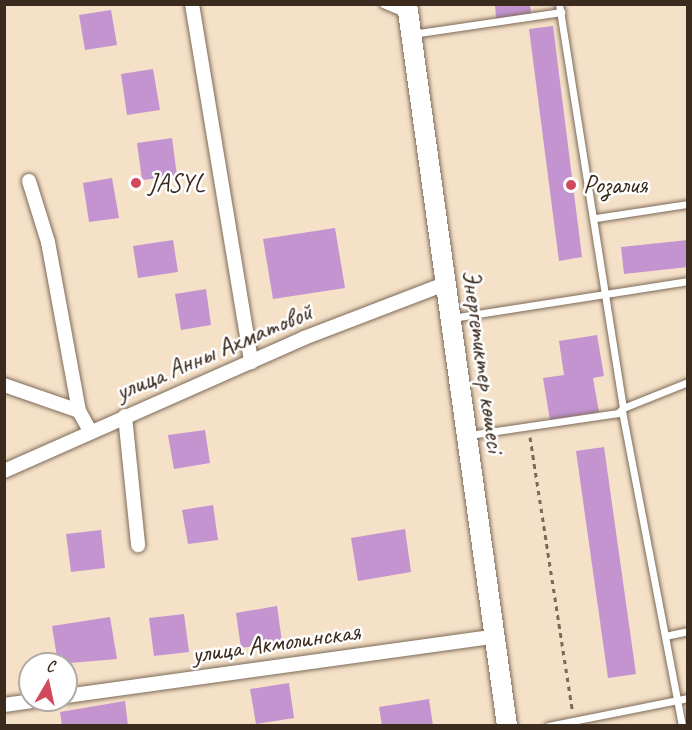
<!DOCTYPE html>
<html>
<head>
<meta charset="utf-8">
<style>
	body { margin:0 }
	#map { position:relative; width:692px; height:730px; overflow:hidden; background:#f5e1c7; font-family:Caveat,sans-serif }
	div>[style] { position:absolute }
	.building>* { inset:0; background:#c394d0 }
	.path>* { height:3px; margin-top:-1.5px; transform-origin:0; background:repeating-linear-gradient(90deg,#7c6a59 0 4.5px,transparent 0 9px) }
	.roads { filter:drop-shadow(0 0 2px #7c6a59) drop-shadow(0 0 2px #7c6a59) }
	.lane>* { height:7px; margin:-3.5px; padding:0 3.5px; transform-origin:3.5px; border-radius:3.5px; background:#fff }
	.street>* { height:14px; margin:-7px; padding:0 7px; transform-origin:7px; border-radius:7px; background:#fff }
	.secondary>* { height:20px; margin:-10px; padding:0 10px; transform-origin:10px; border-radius:10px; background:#fff }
	.dots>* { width:16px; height:16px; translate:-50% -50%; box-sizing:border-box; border:3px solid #fff; border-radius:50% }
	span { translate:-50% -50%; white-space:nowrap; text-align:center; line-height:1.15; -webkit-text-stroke:5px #fff; paint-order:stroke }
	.poi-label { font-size:26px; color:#3b2a1e }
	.left { translate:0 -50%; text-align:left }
	.street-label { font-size:26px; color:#3b2a1e }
	.frame { position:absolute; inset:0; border:6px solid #3b2a1e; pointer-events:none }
	.north { position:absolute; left:18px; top:652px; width:60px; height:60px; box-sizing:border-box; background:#fff; border:2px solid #b1aaa5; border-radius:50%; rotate:9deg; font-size:16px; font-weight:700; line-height:24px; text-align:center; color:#3b2a1e }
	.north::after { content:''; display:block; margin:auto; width:21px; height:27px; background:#d1495b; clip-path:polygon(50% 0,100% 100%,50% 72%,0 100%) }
</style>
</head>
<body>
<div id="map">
	<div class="building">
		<div style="clip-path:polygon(495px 4px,530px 4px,531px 14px,496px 19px)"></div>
		<div style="clip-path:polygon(111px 10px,117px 45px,85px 50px,79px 15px)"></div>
		<div style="clip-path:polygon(553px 26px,582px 257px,559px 261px,529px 29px)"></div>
		<div style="clip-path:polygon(153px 69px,160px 110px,127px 115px,121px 74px)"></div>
		<div style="clip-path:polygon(172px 138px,177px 176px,142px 180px,137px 143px)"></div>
		<div style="clip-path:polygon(112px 178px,119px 218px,89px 222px,83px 183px)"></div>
		<div style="clip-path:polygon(335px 228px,345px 288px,273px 299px,263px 239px)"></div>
		<div style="clip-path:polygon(173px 240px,178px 272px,138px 278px,133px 246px)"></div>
		<div style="clip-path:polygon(688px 240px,688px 267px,624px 274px,621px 247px)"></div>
		<div style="clip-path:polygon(206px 289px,211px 325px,181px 330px,175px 294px)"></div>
		<div style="clip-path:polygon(597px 335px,604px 376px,593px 378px,599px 412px,550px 420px,543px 378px,564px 375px,559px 341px)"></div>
		<div style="clip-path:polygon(205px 430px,210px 463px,174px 469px,168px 435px)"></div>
		<div style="clip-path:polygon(604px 447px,636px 674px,608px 678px,576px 451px)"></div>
		<div style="clip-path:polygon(213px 505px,218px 540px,188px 544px,182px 510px)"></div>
		<div style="clip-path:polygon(405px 529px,411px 572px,358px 581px,351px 538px)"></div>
		<div style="clip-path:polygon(101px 530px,105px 568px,71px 572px,66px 534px)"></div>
		<div style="clip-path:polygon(277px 606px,282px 642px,241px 648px,236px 613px)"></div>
		<div style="clip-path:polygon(184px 614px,189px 652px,154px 656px,149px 618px)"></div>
		<div style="clip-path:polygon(110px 617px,117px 659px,58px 664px,52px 626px)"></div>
		<div style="clip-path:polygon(289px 683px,294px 718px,256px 724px,250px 689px)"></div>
		<div style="clip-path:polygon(429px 699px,433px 726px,382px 726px,379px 707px)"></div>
		<div style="clip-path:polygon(125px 701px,128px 726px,62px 726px,60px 712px)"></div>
	</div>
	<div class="path">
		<div style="left:530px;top:437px;width:275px;rotate:81.2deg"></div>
	</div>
	<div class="roads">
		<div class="lane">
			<div style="left:383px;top:4px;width:25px;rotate:23deg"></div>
			<div style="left:412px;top:34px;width:151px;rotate:-8.4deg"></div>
			<div style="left:596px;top:218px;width:93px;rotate:-8.7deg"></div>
			<div style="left:452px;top:318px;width:239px;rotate:-8.9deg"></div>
			<div style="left:623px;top:408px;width:70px;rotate:-21.8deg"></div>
			<div style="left:622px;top:411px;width:321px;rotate:79.2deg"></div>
			<div style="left:469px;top:435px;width:151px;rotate:-8.4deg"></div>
			<div style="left:618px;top:413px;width:7px;rotate:-45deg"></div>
			<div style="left:623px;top:408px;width:409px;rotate:-99deg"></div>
			<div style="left:665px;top:636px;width:24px;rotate:-12deg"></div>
			<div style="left:548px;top:726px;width:143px;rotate:-11.3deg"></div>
		</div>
		<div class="street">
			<div style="left:192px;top:4px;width:363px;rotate:80.6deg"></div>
			<div style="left:29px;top:181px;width:64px;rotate:72.7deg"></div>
			<div style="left:48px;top:242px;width:172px;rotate:79.6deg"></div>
			<div style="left:79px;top:411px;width:21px;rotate:61deg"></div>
			<div style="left:4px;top:385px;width:79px;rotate:19.1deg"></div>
			<div style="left:125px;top:416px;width:130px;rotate:84.2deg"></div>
			<div style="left:4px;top:471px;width:328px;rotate:-23.9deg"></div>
			<div style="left:304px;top:338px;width:151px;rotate:-21deg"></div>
			<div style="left:66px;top:696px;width:431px;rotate:-7.9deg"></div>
			<div style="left:4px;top:705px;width:34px;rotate:-8deg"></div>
		</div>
		<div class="secondary">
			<div style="left:407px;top:4px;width:729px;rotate:82.11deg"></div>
		</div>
	</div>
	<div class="dots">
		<div style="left:136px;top:183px;background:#d1495b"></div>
		<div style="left:571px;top:185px;background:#d1495b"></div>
	</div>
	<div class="poi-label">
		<span class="left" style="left:148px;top:183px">JASYL</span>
		<span class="left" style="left:583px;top:185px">Розалия</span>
	</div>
	<div class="street-label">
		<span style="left:214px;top:352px;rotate:-23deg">улица Анны Ахматовой</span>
		<span style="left:483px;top:361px;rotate:82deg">Энергетиктер көшесі</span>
		<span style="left:276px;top:643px;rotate:-8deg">улица Акмолинская</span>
	</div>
	<div class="frame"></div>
	<div class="north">С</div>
</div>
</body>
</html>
